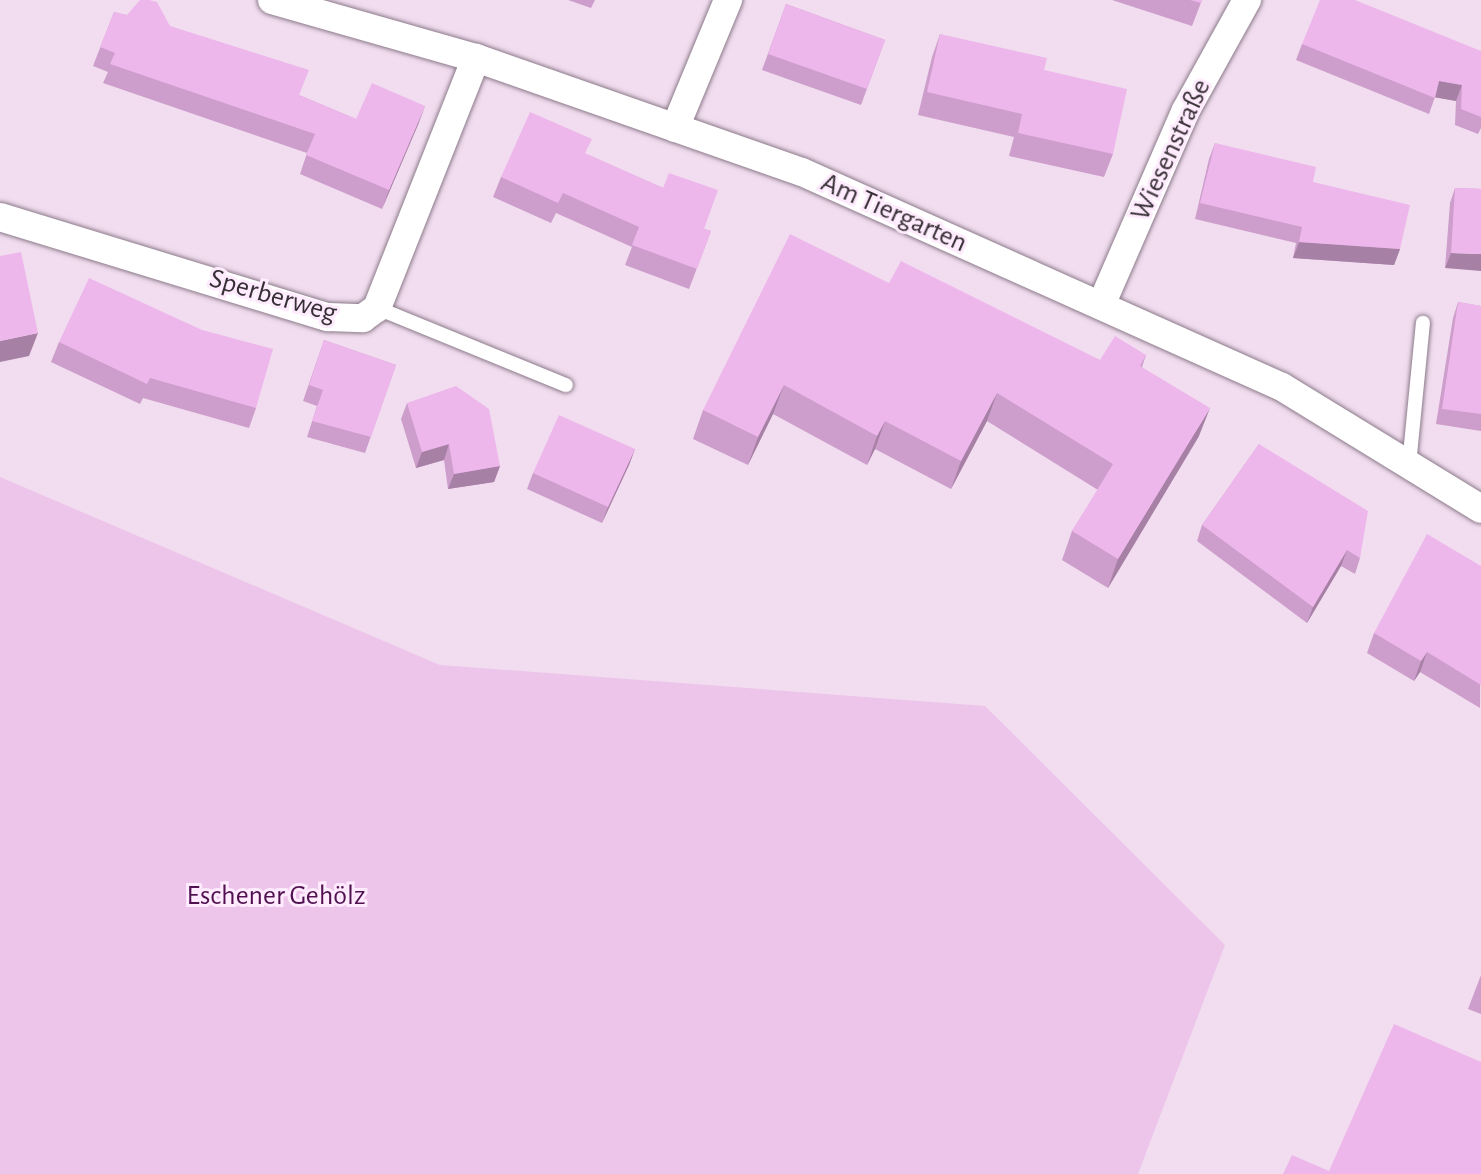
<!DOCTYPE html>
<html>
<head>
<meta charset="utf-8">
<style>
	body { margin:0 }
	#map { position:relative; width:1481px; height:1174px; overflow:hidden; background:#f1ddef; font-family:"Alegreya Sans",sans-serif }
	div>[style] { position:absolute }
	.green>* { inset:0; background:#edc5eb }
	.roads { filter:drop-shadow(0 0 2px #8c7b8b) drop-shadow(0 0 2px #8c7b8b) }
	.lane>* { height:14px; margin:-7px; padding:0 7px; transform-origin:7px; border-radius:7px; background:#fff }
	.street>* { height:28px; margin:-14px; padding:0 14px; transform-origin:14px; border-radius:14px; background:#fff }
	.wall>* { inset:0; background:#cd9dcb }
	.shaded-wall>* { inset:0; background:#a780a5 }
	.building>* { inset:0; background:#eeb7ec }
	span { translate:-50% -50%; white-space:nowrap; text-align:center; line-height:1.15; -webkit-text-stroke:6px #feebfd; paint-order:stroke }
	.street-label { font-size:28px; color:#372f36 }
	.park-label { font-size:28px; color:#511151 }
</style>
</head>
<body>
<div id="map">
	<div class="green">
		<div style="clip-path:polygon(0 477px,440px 665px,985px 706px,1225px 945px,1138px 1174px,0 1174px)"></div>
	</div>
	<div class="roads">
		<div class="lane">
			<div style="left:377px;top:308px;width:204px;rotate:22.2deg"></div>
			<div style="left:1409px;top:465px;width:143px;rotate:-84.4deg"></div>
		</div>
		<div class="street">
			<div style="left:272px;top:0;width:212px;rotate:15.9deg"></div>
			<div style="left:476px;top:58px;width:345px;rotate:19.3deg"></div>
			<div style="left:802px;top:172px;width:526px;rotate:24.13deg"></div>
			<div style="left:1282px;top:387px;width:233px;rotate:31.5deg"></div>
			<div style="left:675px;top:128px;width:139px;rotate:-67.5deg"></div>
			<div style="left:0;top:217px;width:343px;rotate:17deg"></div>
			<div style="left:328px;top:317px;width:35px;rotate:2deg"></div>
			<div style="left:363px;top:318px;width:17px;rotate:-36deg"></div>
			<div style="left:377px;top:308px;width:269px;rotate:-68.4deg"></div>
			<div style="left:1102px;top:303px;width:210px;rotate:-66.5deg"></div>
			<div style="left:1186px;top:110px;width:126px;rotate:-61deg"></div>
		</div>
	</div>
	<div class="wall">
		<div style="clip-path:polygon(568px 0,595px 0,591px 8px)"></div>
		<div style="clip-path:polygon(1112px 0,1202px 0,1192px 26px)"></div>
		<div style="clip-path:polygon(786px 4px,885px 40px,861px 105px,762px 70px)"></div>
		<div style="clip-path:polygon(114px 12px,170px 26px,299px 95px,356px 119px,425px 106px,382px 209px,300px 174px,307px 153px,103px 83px,108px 72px,93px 66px)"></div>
		<div style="clip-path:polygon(940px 34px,1044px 70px,1113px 154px,1104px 177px,1009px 156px,1014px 137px,918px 115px,932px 57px)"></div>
		<div style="clip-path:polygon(1302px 44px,1481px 51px,1481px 128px,1478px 134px,1455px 125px,1456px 101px,1435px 97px,1429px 114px,1296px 60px)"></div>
		<div style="clip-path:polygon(1215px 143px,1313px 182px,1400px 249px,1394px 265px,1293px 258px,1296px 243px,1195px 219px,1209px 159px)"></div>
		<div style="clip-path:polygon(586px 154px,663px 188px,704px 229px,711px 231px,689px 289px,625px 265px,632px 247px,556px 213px,551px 223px,493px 197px,501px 177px)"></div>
		<div style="clip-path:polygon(1455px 188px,1481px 189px,1445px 268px,1450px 203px)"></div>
		<div style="clip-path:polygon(889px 283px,1100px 360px,1146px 355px,1142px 367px,1199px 436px,1108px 588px,1062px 560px,1072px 531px,1098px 490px,987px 421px,951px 489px,875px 449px,867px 465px,773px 414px,748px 465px,693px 439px,703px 410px)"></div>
		<div style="clip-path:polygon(1458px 302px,1481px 306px,1481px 431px,1436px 424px,1453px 318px)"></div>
		<div style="clip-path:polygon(202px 330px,256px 408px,249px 428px,143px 398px,140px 404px,51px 362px,59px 342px)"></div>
		<div style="clip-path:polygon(324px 340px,396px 365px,365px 453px,307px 437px,317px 406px,303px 401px)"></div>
		<div style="clip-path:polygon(407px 403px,500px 466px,494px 482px,448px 489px,444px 460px,416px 468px,401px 419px)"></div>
		<div style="clip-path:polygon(1259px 444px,1360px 558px,1355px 574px,1341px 566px,1307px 623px,1197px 541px,1202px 525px)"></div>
		<div style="clip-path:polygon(635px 449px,629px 465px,602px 523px,527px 489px,533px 473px)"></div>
		<div style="clip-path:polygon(1481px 566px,1480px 708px,1420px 672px,1414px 681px,1367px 653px,1374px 633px)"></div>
		<div style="clip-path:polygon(1481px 975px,1481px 1014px,1468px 1009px)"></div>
	</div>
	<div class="shaded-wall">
		<div style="clip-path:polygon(1439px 81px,1462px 85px,1456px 101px,1433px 97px)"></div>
		<div style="clip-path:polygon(425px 106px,418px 125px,382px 209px,389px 190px)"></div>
		<div style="clip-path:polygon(1299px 242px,1400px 249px,1394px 265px,1293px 258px)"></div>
		<div style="clip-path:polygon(1451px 253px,1481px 254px,1481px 271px,1445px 268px)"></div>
		<div style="clip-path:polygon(38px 333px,29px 356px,0 362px,0 341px)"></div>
		<div style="clip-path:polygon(784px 385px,773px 414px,748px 465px,758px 437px)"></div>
		<div style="clip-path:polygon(997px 393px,987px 421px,951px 489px,961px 461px)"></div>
		<div style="clip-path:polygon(1210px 408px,1199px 436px,1108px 588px,1118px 559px)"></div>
		<div style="clip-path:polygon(885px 421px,875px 449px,867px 465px,877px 436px)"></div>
		<div style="clip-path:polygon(449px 444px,444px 460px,416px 468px,422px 452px)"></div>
		<div style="clip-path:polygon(635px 449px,629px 465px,602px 523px,608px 507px)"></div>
		<div style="clip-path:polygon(500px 466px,494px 482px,448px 489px,454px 474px)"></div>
		<div style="clip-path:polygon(1347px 550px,1341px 566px,1307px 623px,1313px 607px)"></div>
		<div style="clip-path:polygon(1427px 652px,1420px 672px,1414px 681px,1421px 661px)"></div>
	</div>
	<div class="building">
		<div style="clip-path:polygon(140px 0,149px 0,157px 2px,170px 26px,309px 70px,299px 95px,356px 119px,372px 83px,425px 106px,389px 190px,306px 155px,315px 134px,110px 64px,115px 53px,100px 47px,114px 12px,127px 15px)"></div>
		<div style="clip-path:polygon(1190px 0,1202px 0,1201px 3px)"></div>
		<div style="clip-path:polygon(1320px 0,1355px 0,1481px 51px,1481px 117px,1461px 109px,1462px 85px,1439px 81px,1435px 98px,1302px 44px)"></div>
		<div style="clip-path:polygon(786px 4px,885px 40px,867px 89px,768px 54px)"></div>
		<div style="clip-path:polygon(940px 34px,1047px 58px,1044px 70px,1127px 89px,1113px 154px,1018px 133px,1022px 114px,927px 92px)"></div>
		<div style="clip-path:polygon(530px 112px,592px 139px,585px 153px,663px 188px,669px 173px,718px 190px,704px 229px,711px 231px,697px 269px,632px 245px,639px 227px,563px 193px,558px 203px,501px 177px)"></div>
		<div style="clip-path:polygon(1215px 143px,1316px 167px,1313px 182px,1410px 205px,1400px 249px,1299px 242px,1302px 227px,1200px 203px)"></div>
		<div style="clip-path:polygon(1455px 188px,1481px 189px,1481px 254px,1451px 253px)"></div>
		<div style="clip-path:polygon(790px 234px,889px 283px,901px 261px,1100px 360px,1115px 336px,1146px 355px,1140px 366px,1210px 408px,1118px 559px,1072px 531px,1113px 464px,997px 393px,961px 461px,885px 421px,877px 436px,784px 385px,758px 437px,703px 410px)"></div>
		<div style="clip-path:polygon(21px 252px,38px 333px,0 341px,0 256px)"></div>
		<div style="clip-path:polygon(89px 278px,202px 330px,273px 349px,256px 408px,150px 378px,147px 384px,59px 342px)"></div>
		<div style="clip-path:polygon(1458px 302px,1481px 306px,1481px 414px,1442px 409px)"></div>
		<div style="clip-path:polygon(324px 340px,396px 365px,371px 437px,312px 421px,323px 390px,309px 385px)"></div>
		<div style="clip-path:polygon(456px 386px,489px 409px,500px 466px,454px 474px,449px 444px,422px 452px,407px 403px)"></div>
		<div style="clip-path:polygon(559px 415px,635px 449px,608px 507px,533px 473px)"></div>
		<div style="clip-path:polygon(1259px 444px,1368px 511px,1360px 558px,1347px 550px,1313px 607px,1202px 525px)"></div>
		<div style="clip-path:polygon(1427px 534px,1481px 566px,1481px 685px,1427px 652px,1421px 661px,1374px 633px)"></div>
		<div style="clip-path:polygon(1394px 1024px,1481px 1062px,1481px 1174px,1283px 1174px,1292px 1155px,1329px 1171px)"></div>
	</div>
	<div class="street-label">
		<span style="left:1171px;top:150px;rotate:-65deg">Wiesenstraße</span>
		<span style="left:894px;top:213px;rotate:24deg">Am Tiergarten</span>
		<span style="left:273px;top:296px;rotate:16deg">Sperberweg</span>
	</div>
	<div class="park-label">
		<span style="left:276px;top:896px">Eschener Gehölz</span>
	</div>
</div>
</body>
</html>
